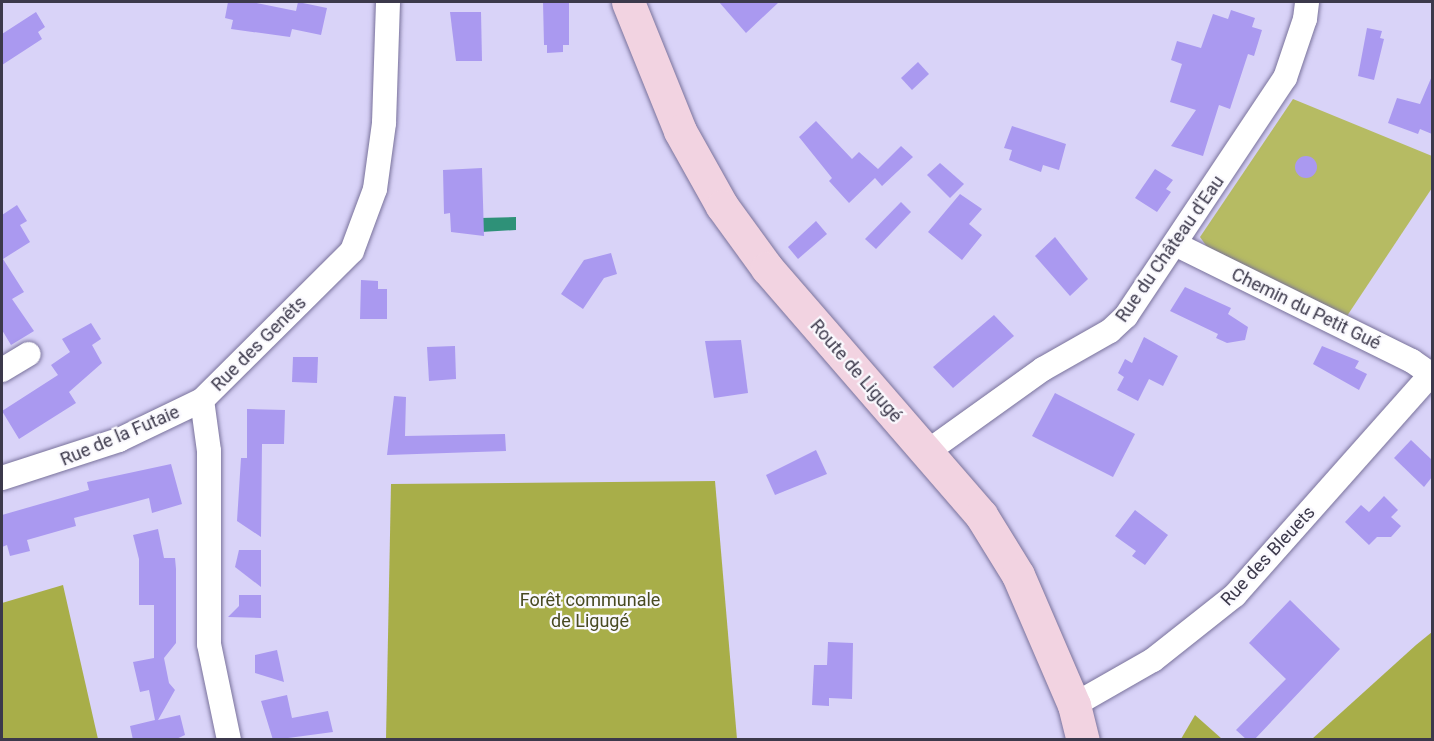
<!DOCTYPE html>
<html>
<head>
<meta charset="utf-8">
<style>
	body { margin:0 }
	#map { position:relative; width:1434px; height:741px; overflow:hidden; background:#d9d3f8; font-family:Roboto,sans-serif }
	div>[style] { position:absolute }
	.green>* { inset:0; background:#b6bb63 }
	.forest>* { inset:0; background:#a8ae49 }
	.water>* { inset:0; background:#2e9178 }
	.building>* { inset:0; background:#aa99f0 }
	.round { border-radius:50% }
	.roads { filter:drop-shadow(0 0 2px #79729b) drop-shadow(0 0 2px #79729b) }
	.street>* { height:24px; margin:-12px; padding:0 12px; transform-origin:12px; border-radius:12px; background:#fff }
	.secondary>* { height:33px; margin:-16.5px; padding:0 16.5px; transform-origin:16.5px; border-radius:16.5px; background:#f2d3e1 }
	span { translate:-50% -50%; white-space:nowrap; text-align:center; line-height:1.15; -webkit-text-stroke:4.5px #faf9fe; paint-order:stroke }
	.street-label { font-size:18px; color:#3c394b }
	.park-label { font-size:18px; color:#484a21 }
	.frame { position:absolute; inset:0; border:3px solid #3c394b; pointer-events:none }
</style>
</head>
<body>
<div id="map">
	<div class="green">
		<div style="clip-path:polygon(1293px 99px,1432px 156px,1432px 188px,1347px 316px,1215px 258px,1200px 237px)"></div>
	</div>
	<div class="forest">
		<div style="clip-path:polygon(715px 481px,737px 739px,386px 739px,391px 484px)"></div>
		<div style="clip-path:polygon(63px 585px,98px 739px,2px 739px,2px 603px)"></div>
		<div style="clip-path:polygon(1432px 632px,1432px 739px,1312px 739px,1416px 645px)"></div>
		<div style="clip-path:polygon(1195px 715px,1222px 739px,1181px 739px)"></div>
	</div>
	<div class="water">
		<div style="clip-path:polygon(516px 217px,516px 230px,481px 232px,480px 218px)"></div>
	</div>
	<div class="building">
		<div style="clip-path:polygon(228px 2px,251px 2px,296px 11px,298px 2px,327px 8px,321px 35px,292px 29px,290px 37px,231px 29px,233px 20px,225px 18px)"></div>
		<div style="clip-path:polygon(543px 2px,569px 2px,569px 45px,563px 45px,563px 52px,547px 53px,547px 45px,544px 45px)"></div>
		<div style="clip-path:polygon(719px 2px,779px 2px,746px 33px)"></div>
		<div style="clip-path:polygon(1231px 10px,1255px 18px,1252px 27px,1262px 30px,1254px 56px,1248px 54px,1230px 109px,1219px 105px,1203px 156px,1171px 146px,1196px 110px,1170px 102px,1182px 64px,1171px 60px,1177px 41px,1201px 48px,1213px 14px,1228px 19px)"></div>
		<div style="clip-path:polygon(36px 12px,45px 27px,38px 32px,42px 39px,2px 65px,2px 34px)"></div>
		<div style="clip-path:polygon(450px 12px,481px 12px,482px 61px,456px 61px)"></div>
		<div style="clip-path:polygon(1367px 28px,1382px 31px,1380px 38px,1384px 39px,1374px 80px,1358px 76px)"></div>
		<div style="clip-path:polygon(918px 62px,929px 74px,912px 90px,901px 78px)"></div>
		<div style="clip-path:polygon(1432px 76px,1432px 134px,1420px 129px,1418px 134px,1388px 123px,1397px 98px,1420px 104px)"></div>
		<div style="clip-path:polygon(816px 121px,852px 159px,859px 152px,878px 169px,901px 146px,913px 157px,882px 186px,875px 178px,849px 203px,829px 181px,832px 178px,799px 137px)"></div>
		<div style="clip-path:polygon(1012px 126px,1066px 144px,1059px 170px,1043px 165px,1041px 172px,1009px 160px,1012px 150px,1004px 148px)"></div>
		<div class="round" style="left:1295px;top:156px;width:22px;height:22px"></div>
		<div style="clip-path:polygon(940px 163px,964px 184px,950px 198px,927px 175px)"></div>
		<div style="clip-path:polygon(482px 168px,484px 236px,451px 232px,450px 213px,444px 214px,443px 170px)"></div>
		<div style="clip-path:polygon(1155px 169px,1173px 180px,1166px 189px,1171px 192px,1157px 212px,1135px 198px)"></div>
		<div style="clip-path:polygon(960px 194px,982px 209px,969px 224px,982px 235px,962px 260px,928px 232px)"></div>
		<div style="clip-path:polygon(901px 202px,911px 212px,876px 249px,865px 239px)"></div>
		<div style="clip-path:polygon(17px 205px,27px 221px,20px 225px,30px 242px,3px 259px,24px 292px,12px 299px,34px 331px,11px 345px,2px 330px,2px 215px)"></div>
		<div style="clip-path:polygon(816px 221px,827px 234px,798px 259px,788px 247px)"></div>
		<div style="clip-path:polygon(1055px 237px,1088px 279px,1070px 296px,1035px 256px)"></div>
		<div style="clip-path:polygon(611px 253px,617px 274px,604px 278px,583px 309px,561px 294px,584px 260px)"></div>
		<div style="clip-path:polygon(361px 280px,378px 281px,378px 289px,387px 289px,387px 319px,360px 319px)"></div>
		<div style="clip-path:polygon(1185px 287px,1231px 308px,1228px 314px,1248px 327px,1245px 340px,1227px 343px,1216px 338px,1218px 334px,1170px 311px)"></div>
		<div style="clip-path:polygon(994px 315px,1014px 336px,953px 388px,933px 367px)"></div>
		<div style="clip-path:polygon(91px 323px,101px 339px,92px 345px,102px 363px,69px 392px,76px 403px,19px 439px,2px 411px,58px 375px,51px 365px,70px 352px,62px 339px)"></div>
		<div style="clip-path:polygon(1144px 337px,1178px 356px,1163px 386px,1149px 379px,1138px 401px,1117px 390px,1124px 377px,1118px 373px,1125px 359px,1132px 363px)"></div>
		<div style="clip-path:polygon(741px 340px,748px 393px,714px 398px,705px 341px)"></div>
		<div style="clip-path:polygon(455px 346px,456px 379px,429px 381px,427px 347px)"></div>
		<div style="clip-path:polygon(1322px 346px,1359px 361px,1355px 368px,1367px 374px,1359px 390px,1313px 364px)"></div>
		<div style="clip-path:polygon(293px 357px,318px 357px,317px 383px,292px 382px)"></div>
		<div style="clip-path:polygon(1055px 393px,1135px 434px,1113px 477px,1032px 436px)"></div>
		<div style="clip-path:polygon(394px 396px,406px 397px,405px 436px,505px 434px,506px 451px,387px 455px)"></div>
		<div style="clip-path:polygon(247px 409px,285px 410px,284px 444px,262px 444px,261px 537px,237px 521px,241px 458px,247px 458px)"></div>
		<div style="clip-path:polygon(1411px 440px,1432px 460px,1432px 477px,1424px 487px,1394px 458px)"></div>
		<div style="clip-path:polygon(816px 450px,827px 474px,775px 495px,766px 475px)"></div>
		<div style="clip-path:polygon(171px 464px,182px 504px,152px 513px,149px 498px,74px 518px,76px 526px,27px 540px,30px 551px,10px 556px,7px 545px,2px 547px,2px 515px,89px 490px,87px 482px)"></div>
		<div style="clip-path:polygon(1384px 496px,1398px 510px,1391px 517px,1401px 526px,1391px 537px,1377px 537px,1369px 545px,1345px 522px,1361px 505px,1369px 512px)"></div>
		<div style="clip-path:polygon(1135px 510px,1168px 535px,1145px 565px,1132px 556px,1136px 551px,1115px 536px)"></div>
		<div style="clip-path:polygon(158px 529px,164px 558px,175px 558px,176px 569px,176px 643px,164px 658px,169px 683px,175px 690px,158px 720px,180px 715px,185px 735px,174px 740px,133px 740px,130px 726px,155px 720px,149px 690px,140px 692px,133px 662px,154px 658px,154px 605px,139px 605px,139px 559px,133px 535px)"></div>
		<div style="clip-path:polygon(239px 550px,261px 550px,261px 587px,235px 567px)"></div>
		<div style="clip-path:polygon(239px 595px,261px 595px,261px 618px,228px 617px,239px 606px)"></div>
		<div style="clip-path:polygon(1290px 600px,1340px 649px,1254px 740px,1247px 740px,1236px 730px,1286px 679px,1249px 643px)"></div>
		<div style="clip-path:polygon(828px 642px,853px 643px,852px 699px,829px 698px,829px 706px,812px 705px,814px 665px,827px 665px)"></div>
		<div style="clip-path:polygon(277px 650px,284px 682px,255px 673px,255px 655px)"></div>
		<div style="clip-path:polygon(287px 695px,292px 718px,328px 711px,333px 732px,273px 740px,261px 701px)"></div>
	</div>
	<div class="roads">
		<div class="street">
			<div style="left:1177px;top:245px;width:262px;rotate:26.3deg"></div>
			<div style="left:1412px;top:361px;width:24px;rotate:35deg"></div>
			<div style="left:2px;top:370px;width:31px;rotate:-31deg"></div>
			<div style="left:927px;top:452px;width:143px;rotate:-35.6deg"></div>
			<div style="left:1043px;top:369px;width:77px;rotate:-29.6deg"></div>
			<div style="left:1110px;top:331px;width:22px;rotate:-43deg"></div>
			<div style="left:1126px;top:316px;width:286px;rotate:-56.3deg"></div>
			<div style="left:1285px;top:78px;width:62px;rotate:-71.3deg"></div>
			<div style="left:1305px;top:19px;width:17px;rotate:-83deg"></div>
			<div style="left:2px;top:478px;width:123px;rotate:-18deg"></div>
			<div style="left:119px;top:440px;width:92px;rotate:-25.7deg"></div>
			<div style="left:1074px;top:705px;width:91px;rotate:-29.7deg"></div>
			<div style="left:1153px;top:660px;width:105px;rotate:-38.4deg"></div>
			<div style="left:1235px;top:595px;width:297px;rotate:-48.4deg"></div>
			<div style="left:229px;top:740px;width:98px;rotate:-101.8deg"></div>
			<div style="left:209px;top:644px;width:193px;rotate:-90deg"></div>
			<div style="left:209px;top:451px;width:51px;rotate:-97.8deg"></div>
			<div style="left:202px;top:400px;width:211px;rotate:-44.8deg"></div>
			<div style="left:352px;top:251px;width:66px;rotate:-69.6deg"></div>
			<div style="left:375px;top:189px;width:67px;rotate:-82.2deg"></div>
			<div style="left:384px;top:123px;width:121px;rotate:-88.1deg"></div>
		</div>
		<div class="secondary">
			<div style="left:628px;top:2px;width:139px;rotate:68deg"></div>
			<div style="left:680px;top:131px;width:86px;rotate:60.8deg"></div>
			<div style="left:722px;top:206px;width:77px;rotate:54deg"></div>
			<div style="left:767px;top:268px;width:327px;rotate:49.1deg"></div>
			<div style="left:981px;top:515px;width:70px;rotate:58.3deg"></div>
			<div style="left:1018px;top:575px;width:142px;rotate:66.7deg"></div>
			<div style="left:1074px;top:705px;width:36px;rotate:76deg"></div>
		</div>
	</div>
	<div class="street-label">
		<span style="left:1170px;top:249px;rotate:-55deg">Rue du Château d'Eau</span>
		<span style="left:1306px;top:309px;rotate:26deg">Chemin du Petit Gué</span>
		<span style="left:259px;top:344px;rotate:-45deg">Rue des Genêts</span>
		<span style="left:856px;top:371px;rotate:49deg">Route de Ligugé</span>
		<span style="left:120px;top:436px;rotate:-23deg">Rue de la Futaie</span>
		<span style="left:1268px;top:556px;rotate:-47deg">Rue des Bleuets</span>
	</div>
	<div class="park-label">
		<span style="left:590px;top:611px">Forêt communale<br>de Ligugé</span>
	</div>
	<div class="frame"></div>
</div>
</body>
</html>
